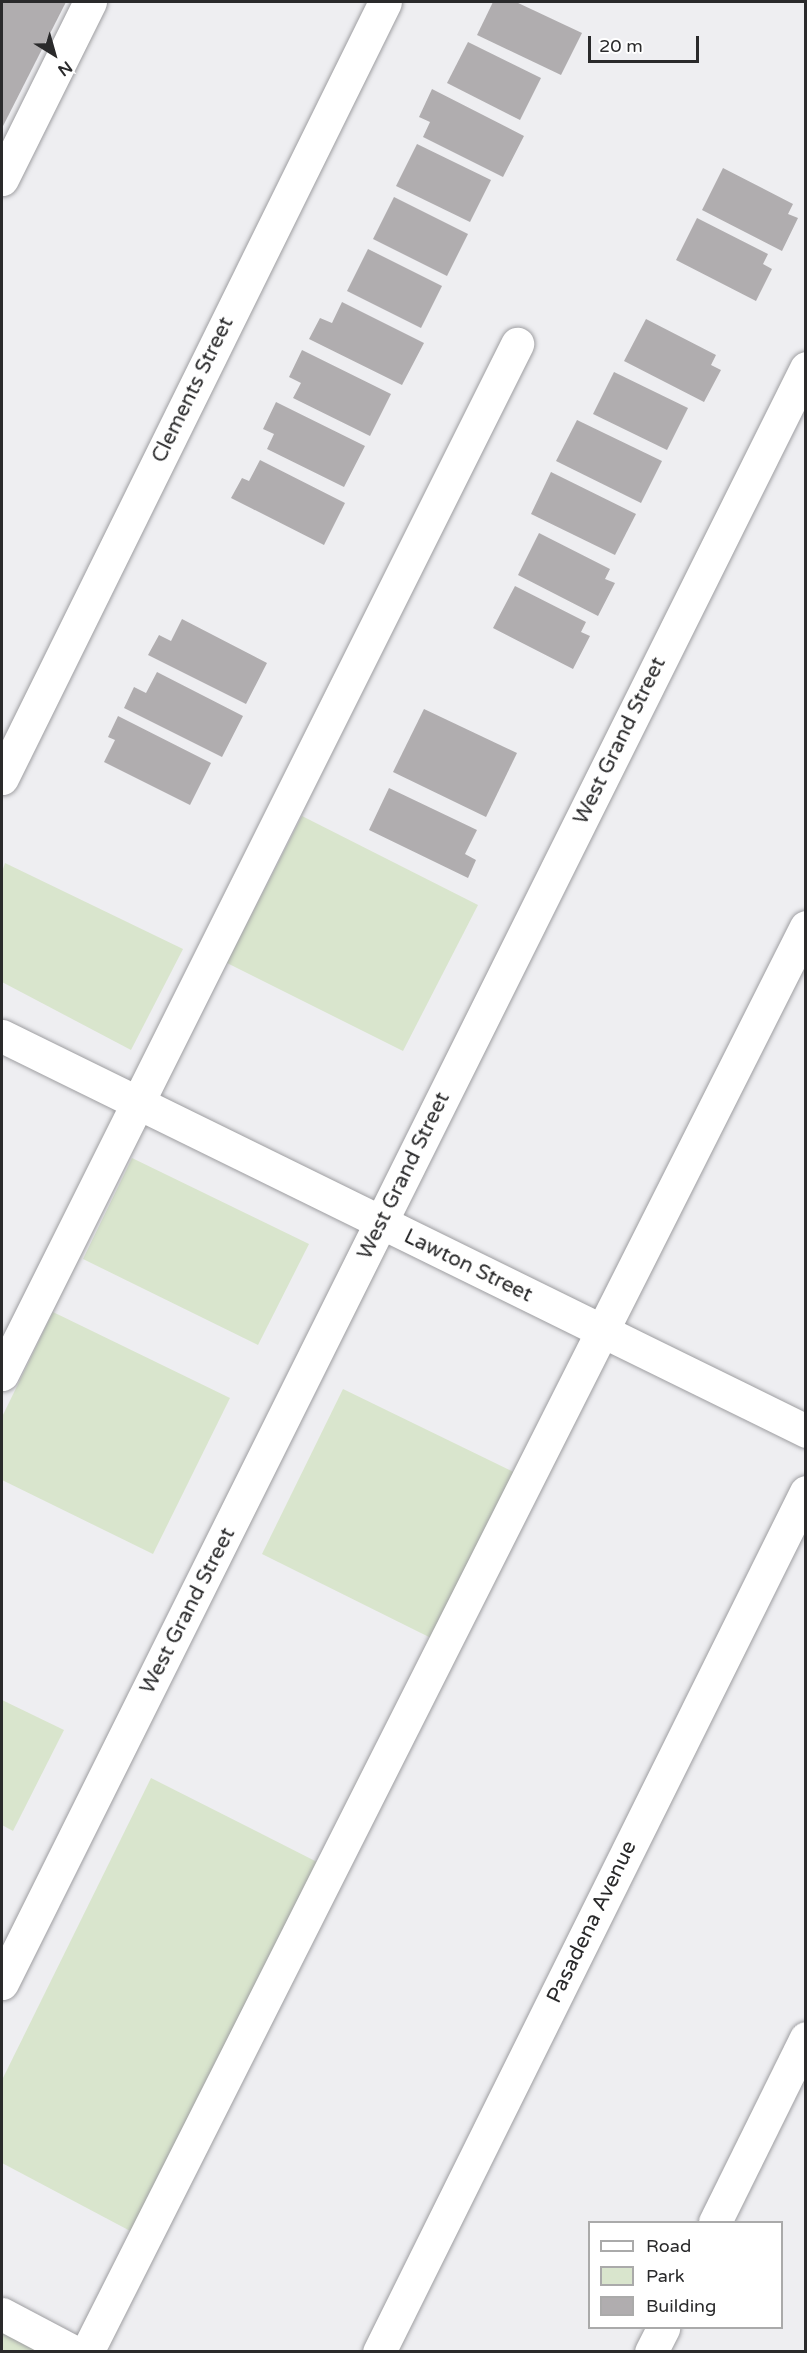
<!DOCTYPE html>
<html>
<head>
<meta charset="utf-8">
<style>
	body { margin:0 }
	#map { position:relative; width:807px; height:2353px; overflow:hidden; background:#eeeef1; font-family:"Varela Round",sans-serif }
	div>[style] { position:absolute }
	.green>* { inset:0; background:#d9e5cd }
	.building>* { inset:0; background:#b0adaf }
	.roads { filter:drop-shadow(0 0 2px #9e9ea1) drop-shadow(0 0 2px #9e9ea1) }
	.minor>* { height:33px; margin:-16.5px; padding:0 16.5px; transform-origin:16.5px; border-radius:16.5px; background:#fff }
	span { translate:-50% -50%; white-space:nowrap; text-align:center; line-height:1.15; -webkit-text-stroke:4.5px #fff; paint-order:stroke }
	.street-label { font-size:21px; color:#2a2a2b }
	.frame { position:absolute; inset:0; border:3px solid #2a2a2b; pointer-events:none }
	.legend { position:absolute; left:588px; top:2221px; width:195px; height:108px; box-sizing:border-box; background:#fff; border:2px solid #aaa; margin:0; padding:8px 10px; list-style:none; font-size:18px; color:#2a2a2b }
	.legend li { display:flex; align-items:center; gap:12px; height:30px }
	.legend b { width:30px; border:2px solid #aaa }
	.north { position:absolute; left:24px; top:24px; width:60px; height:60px; -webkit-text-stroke:4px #fff; paint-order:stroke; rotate:143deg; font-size:16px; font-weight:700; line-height:24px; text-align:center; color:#2a2a2b }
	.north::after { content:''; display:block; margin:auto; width:21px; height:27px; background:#2a2a2b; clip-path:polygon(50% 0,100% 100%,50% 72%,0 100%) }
	.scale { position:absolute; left:588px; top:36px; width:111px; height:27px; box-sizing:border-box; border:3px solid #2a2a2b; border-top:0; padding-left:8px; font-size:18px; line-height:21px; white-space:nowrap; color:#2a2a2b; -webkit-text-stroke:4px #fff; paint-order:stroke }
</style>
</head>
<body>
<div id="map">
	<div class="green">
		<div style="clip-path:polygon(302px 816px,478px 905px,403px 1051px,227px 963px)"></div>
		<div style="clip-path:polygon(5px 863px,183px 949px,131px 1050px,2px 982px,2px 872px)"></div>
		<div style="clip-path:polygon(132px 1158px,309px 1244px,258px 1345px,83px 1259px)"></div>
		<div style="clip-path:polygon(53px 1312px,230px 1398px,153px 1554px,2px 1480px,2px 1417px)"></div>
		<div style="clip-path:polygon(343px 1389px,520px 1475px,439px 1642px,262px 1554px)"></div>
		<div style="clip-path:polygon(2px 1700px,64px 1730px,13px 1831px,2px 1825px)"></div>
		<div style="clip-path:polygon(151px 1778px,323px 1865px,134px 2233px,2px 2163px,2px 2080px)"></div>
		<div style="clip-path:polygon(2px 2332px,39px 2351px,2px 2351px)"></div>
	</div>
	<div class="building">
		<div style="clip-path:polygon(2px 2px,66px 2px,2px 128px)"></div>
		<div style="clip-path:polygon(493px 2px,516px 2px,582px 33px,561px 75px,477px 35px)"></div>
		<div style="clip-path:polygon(468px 42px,541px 78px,520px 120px,447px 83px)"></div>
		<div style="clip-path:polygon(432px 89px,524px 136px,503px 177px,423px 137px,430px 122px,419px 117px)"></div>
		<div style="clip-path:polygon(417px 144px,491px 180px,470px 222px,396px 186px)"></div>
		<div style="clip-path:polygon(723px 168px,793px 204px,788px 214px,798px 218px,782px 251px,702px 210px)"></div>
		<div style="clip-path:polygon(394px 197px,468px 234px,447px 276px,373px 239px)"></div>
		<div style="clip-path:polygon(697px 218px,768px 254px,763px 264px,772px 269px,756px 301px,676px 260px)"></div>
		<div style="clip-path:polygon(368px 249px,442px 286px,421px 328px,347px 291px)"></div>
		<div style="clip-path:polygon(342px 302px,424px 343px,402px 385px,309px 339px,320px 318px,332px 323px)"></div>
		<div style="clip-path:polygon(646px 319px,716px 355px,711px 365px,721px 370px,704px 402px,624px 361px)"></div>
		<div style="clip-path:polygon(302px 350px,391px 394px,370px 436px,293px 398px,301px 383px,289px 377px)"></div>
		<div style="clip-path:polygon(614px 372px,688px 408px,667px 450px,593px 414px)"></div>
		<div style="clip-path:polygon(276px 402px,365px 446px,344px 487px,267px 449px,274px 434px,263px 429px)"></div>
		<div style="clip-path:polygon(577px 420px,662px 461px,641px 503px,556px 461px)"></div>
		<div style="clip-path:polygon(260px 460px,345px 503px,324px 545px,231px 498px,242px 478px,249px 481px)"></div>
		<div style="clip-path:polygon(551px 472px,636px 514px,615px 555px,531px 514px)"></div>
		<div style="clip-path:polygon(539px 533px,610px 569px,605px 579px,615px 583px,598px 616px,518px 575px)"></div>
		<div style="clip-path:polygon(515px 586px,586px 622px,581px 632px,590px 636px,573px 669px,493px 628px)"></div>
		<div style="clip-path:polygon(182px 619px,267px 663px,246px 704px,148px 655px,159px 635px,171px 641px)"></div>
		<div style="clip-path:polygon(157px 672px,243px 716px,222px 757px,124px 708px,134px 687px,146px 693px)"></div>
		<div style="clip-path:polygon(424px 709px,517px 753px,486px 817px,393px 772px)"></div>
		<div style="clip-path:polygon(118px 716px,211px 763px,190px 805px,104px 762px,115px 740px,108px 737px)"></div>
		<div style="clip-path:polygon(389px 788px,477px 830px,465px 854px,476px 860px,468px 878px,369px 830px)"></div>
	</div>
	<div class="roads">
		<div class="minor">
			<div style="left:2px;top:179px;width:198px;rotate:-63.6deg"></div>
			<div style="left:2px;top:778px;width:865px;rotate:-63.73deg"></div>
			<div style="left:2px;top:1036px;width:896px;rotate:26.16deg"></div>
			<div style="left:2px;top:1374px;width:1152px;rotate:-63.43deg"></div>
			<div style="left:2px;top:1983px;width:1804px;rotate:-63.53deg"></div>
			<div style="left:715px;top:2222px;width:205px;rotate:-63.7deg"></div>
			<div style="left:2px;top:2314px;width:81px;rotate:27.8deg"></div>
			<div style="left:87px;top:2352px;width:1596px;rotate:-63.23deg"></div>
			<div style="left:379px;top:2352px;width:960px;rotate:-63.6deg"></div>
			<div style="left:651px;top:2352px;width:27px;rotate:-63deg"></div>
		</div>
	</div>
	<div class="street-label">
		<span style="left:193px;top:390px;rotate:-64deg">Clements Street</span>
		<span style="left:620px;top:741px;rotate:-64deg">West Grand Street</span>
		<span style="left:404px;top:1176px;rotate:-64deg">West Grand Street</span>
		<span style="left:468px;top:1266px;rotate:26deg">Lawton Street</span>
		<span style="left:188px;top:1611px;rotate:-63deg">West Grand Street</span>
		<span style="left:592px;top:1922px;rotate:-64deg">Pasadena Avenue</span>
	</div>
	<div class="frame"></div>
	<ul class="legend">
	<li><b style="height:8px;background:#fff"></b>Road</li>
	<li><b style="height:16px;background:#d9e5cd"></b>Park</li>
	<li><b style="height:16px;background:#b0adaf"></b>Building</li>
	</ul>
	<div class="north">N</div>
	<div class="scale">20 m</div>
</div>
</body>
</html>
